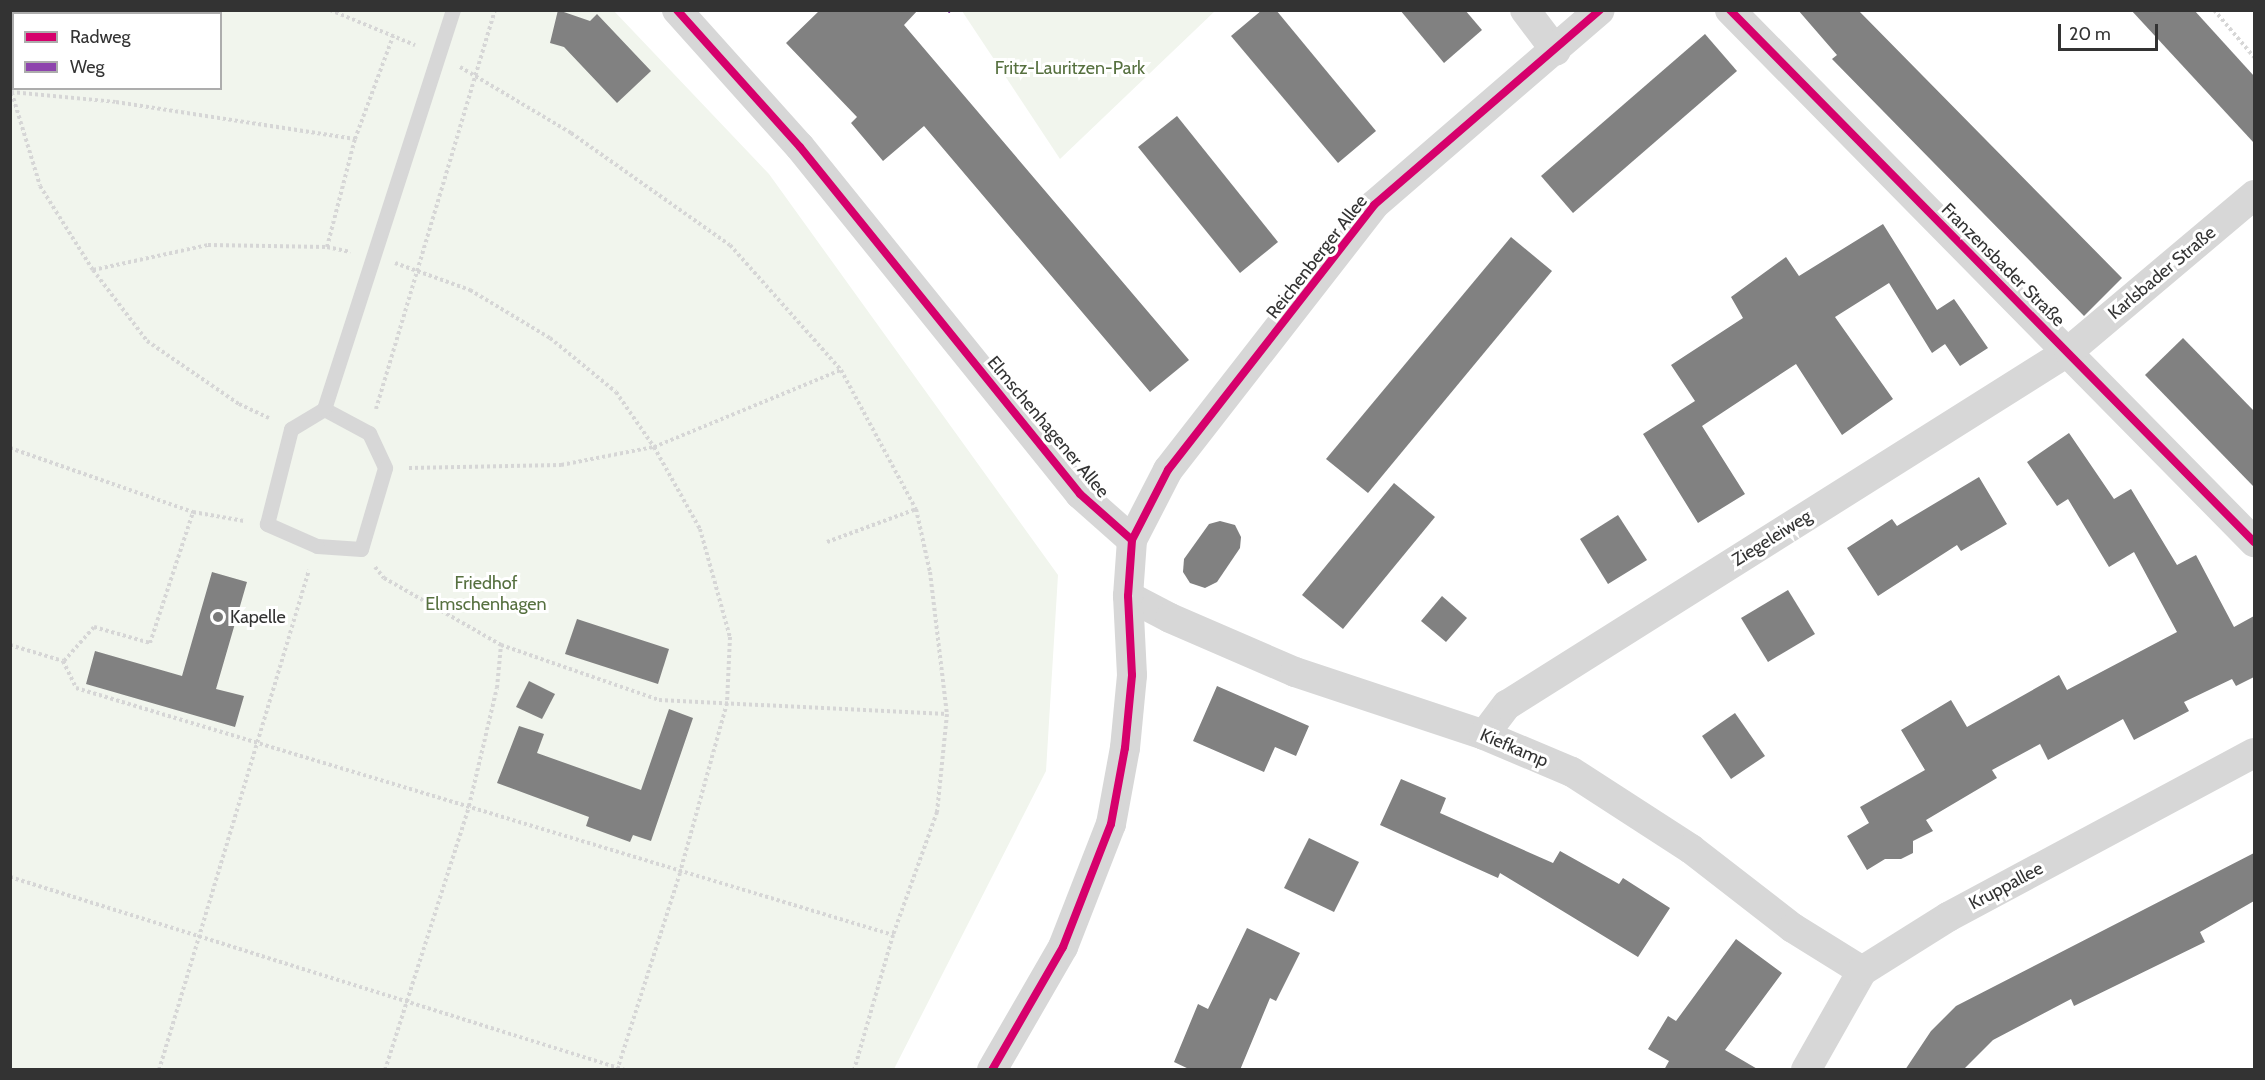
<!DOCTYPE html>
<html>
<head>
<meta charset="utf-8">
<style>
	body { margin:0 }
	#map { position:relative; width:2265px; height:1080px; overflow:hidden; background:#fff; font-family:Cabin,sans-serif }
	div>[style] { position:absolute }
	.green>* { inset:0; background:#f1f5ed }
	.building>* { inset:0; background:#818181 }
	.path>* { height:4px; margin-top:-2px; transform-origin:0; background:repeating-linear-gradient(90deg,#d6d6d6 0 3px,transparent 0 6px) }
	.lane>* { height:15px; margin:-7.5px; padding:0 7.5px; transform-origin:7.5px; border-radius:7.5px; background:#d7d7d7 }
	.street>* { height:30px; margin:-15px; padding:0 15px; transform-origin:15px; border-radius:15px; background:#d7d7d7 }
	.quiet>* { height:6px; margin-top:-3px; transform-origin:0; background:repeating-linear-gradient(90deg,#8e44ad 0 12px,transparent 0 18px) }
	.cycleway>* { height:8px; margin:-4px; padding:0 4px; transform-origin:4px; border-radius:4px; background:#d6006c }
	.dots>* { width:16px; height:16px; translate:-50% -50%; box-sizing:border-box; border:3px solid #fff; border-radius:50% }
	span { translate:-50% -50%; white-space:nowrap; text-align:center; line-height:1.15; -webkit-text-stroke:6px #fff; paint-order:stroke }
	.park-label { font-size:18px; color:#56703f }
	.street-label { font-size:18px; color:#333 }
	.poi-label { font-size:18px; color:#333 }
	.left { translate:0 -50%; text-align:left }
	.frame { position:absolute; inset:0; border:12px solid #333; pointer-events:none }
	.legend { position:absolute; left:12px; top:12px; width:210px; height:78px; box-sizing:border-box; background:#fff; border:2px solid #adadad; margin:0; padding:8px 10px; list-style:none; font-size:18px; color:#333 }
	.legend li { display:flex; align-items:center; gap:12px; height:30px }
	.legend b { width:30px; border:2px solid #adadad }
	.scale { position:absolute; left:2058px; top:24px; width:100px; height:27px; box-sizing:border-box; border:3px solid #333; border-top:0; padding-left:8px; font-size:18px; line-height:21px; white-space:nowrap; color:#333; -webkit-text-stroke:4px #fff; paint-order:stroke }
</style>
</head>
<body>
<div id="map">
	<div class="green">
		<div style="clip-path:polygon(evenodd,10px 11px,614px 11px,769px 174px,1058px 575px,1046px 771px,894px 1069px,11px 1069px,10px 11px,14px 14px,220px 14px,220px 88px,14px 88px,14px 14px)"></div>
		<div style="clip-path:polygon(962px 11px,1215px 11px,1060px 159px)"></div>
	</div>
	<div class="building">
		<div style="clip-path:polygon(558px 10px,590px 21px,597px 14px,651px 71px,617px 103px,564px 47px,550px 43px)"></div>
		<div style="clip-path:polygon(820px 10px,918px 10px,904px 25px,1189px 360px,1150px 392px,924px 126px,883px 161px,851px 123px,857px 117px,786px 43px)"></div>
		<div style="clip-path:polygon(1262px 10px,1276px 10px,1376px 131px,1338px 163px,1231px 36px)"></div>
		<div style="clip-path:polygon(1400px 10px,1465px 10px,1482px 30px,1444px 63px)"></div>
		<div style="clip-path:polygon(1798px 10px,1858px 10px,2122px 278px,2084px 316px,1832px 59px,1837px 55px)"></div>
		<div style="clip-path:polygon(2131px 10px,2194px 10px,2254px 76px,2254px 143px)"></div>
		<div style="clip-path:polygon(1705px 34px,1737px 71px,1573px 213px,1541px 176px)"></div>
		<div style="clip-path:polygon(1177px 116px,1278px 242px,1240px 273px,1138px 147px)"></div>
		<div style="clip-path:polygon(1883px 224px,1937px 310px,1954px 299px,1988px 348px,1960px 366px,1945px 344px,1932px 353px,1889px 283px,1835px 317px,1893px 399px,1842px 435px,1796px 364px,1702px 426px,1745px 494px,1698px 523px,1643px 434px,1695px 401px,1671px 365px,1743px 318px,1731px 297px,1786px 257px,1799px 276px)"></div>
		<div style="clip-path:polygon(1511px 237px,1552px 271px,1368px 493px,1326px 459px)"></div>
		<div style="clip-path:polygon(2183px 338px,2254px 411px,2254px 487px,2145px 375px)"></div>
		<div style="clip-path:polygon(2069px 433px,2114px 499px,2131px 489px,2177px 565px,2196px 555px,2234px 627px,2254px 616px,2254px 677px,2236px 686px,2232px 679px,2184px 702px,2189px 711px,2134px 740px,2123px 719px,2048px 760px,2040px 744px,1992px 770px,1997px 778px,1926px 820px,1933px 831px,1913px 841px,1913px 853px,1901px 859px,1885px 859px,1867px 870px,1847px 836px,1869px 823px,1860px 807px,1925px 770px,1901px 730px,1951px 700px,1967px 727px,2059px 675px,2067px 690px,2177px 632px,2134px 552px,2109px 567px,2068px 499px,2057px 506px,2027px 462px)"></div>
		<div style="clip-path:polygon(1979px 477px,2007px 524px,1961px 551px,1957px 545px,1878px 596px,1847px 548px,1892px 519px,1897px 526px)"></div>
		<div style="clip-path:polygon(1394px 483px,1435px 517px,1343px 629px,1302px 595px)"></div>
		<div style="clip-path:polygon(1618px 515px,1647px 560px,1608px 584px,1580px 539px)"></div>
		<div style="clip-path:polygon(1220px 521px,1235px 525px,1241px 537px,1240px 548px,1217px 582px,1205px 588px,1190px 583px,1183px 572px,1184px 559px,1209px 524px)"></div>
		<div style="clip-path:polygon(212px 572px,247px 582px,216px 689px,244px 696px,235px 727px,86px 684px,95px 651px,182px 676px)"></div>
		<div style="clip-path:polygon(1788px 590px,1815px 634px,1768px 662px,1741px 618px)"></div>
		<div style="clip-path:polygon(1442px 596px,1467px 618px,1446px 642px,1421px 621px)"></div>
		<div style="clip-path:polygon(577px 619px,669px 649px,658px 684px,565px 654px)"></div>
		<div style="clip-path:polygon(529px 681px,555px 694px,542px 719px,516px 707px)"></div>
		<div style="clip-path:polygon(1217px 686px,1309px 726px,1296px 756px,1275px 747px,1264px 772px,1193px 741px)"></div>
		<div style="clip-path:polygon(669px 709px,693px 718px,651px 841px,633px 835px,630px 842px,586px 826px,589px 817px,497px 783px,519px 726px,544px 734px,537px 753px,641px 790px)"></div>
		<div style="clip-path:polygon(1735px 713px,1765px 756px,1731px 779px,1702px 736px)"></div>
		<div style="clip-path:polygon(1401px 779px,1446px 798px,1440px 813px,1553px 863px,1560px 851px,1619px 884px,1623px 878px,1670px 908px,1638px 957px,1500px 873px,1498px 878px,1380px 825px)"></div>
		<div style="clip-path:polygon(1309px 838px,1359px 862px,1334px 912px,1284px 888px)"></div>
		<div style="clip-path:polygon(2254px 853px,2254px 901px,2200px 932px,2205px 942px,2074px 1006px,2071px 999px,1993px 1040px,1963px 1070px,1905px 1070px,1931px 1031px,1956px 1006px)"></div>
		<div style="clip-path:polygon(1247px 928px,1300px 953px,1276px 1001px,1270px 998px,1240px 1070px,1191px 1070px,1174px 1062px,1198px 1004px,1208px 1009px)"></div>
		<div style="clip-path:polygon(1736px 939px,1782px 973px,1725px 1050px,1759px 1070px,1664px 1070px,1669px 1061px,1648px 1049px,1668px 1016px,1676px 1021px)"></div>
	</div>
	<div class="path">
		<div style="left:330px;top:10px;width:92px;rotate:22.4deg"></div>
		<div style="left:2214px;top:10px;width:62px;rotate:49.6deg"></div>
		<div style="left:460px;top:67px;width:129px;rotate:30.7deg"></div>
		<div style="left:571px;top:133px;width:194px;rotate:35.2deg"></div>
		<div style="left:730px;top:245px;width:167px;rotate:48.4deg"></div>
		<div style="left:841px;top:370px;width:158px;rotate:61.7deg"></div>
		<div style="left:916px;top:509px;width:65px;rotate:77.5deg"></div>
		<div style="left:930px;top:572px;width:143px;rotate:83.2deg"></div>
		<div style="left:947px;top:714px;width:99px;rotate:95.8deg"></div>
		<div style="left:937px;top:812px;width:131px;rotate:109.7deg"></div>
		<div style="left:893px;top:935px;width:141px;rotate:106.1deg"></div>
		<div style="left:10px;top:87px;width:103px;rotate:73.1deg"></div>
		<div style="left:40px;top:186px;width:99px;rotate:57.8deg"></div>
		<div style="left:93px;top:270px;width:89px;rotate:52.7deg"></div>
		<div style="left:147px;top:341px;width:112px;rotate:34.4deg"></div>
		<div style="left:239px;top:404px;width:33px;rotate:25deg"></div>
		<div style="left:11px;top:92px;width:105px;rotate:5.4deg"></div>
		<div style="left:116px;top:102px;width:242px;rotate:8.8deg"></div>
		<div style="left:327px;top:247px;width:112px;rotate:-75.5deg"></div>
		<div style="left:355px;top:139px;width:110px;rotate:-69.7deg"></div>
		<div style="left:395px;top:263px;width:80px;rotate:19.8deg"></div>
		<div style="left:470px;top:290px;width:93px;rotate:31deg"></div>
		<div style="left:550px;top:338px;width:85px;rotate:39.3deg"></div>
		<div style="left:616px;top:392px;width:67px;rotate:55.4deg"></div>
		<div style="left:654px;top:447px;width:94px;rotate:60.7deg"></div>
		<div style="left:700px;top:529px;width:112px;rotate:74.5deg"></div>
		<div style="left:730px;top:637px;width:66px;rotate:92.6deg"></div>
		<div style="left:727px;top:703px;width:176px;rotate:105.5deg"></div>
		<div style="left:680px;top:873px;width:207px;rotate:107.7deg"></div>
		<div style="left:93px;top:270px;width:118px;rotate:-12.3deg"></div>
		<div style="left:208px;top:245px;width:119px;rotate:1deg"></div>
		<div style="left:327px;top:247px;width:24px;rotate:12deg"></div>
		<div style="left:376px;top:409px;width:416px;rotate:-73.4deg"></div>
		<div style="left:10px;top:448px;width:194px;rotate:19.3deg"></div>
		<div style="left:193px;top:512px;width:52px;rotate:10deg"></div>
		<div style="left:409px;top:468px;width:152px;rotate:-1.1deg"></div>
		<div style="left:561px;top:465px;width:95px;rotate:-11deg"></div>
		<div style="left:654px;top:447px;width:202px;rotate:-22.4deg"></div>
		<div style="left:827px;top:542px;width:95px;rotate:-20.3deg"></div>
		<div style="left:375px;top:567px;width:14px;rotate:51deg"></div>
		<div style="left:384px;top:578px;width:135px;rotate:29.8deg"></div>
		<div style="left:501px;top:645px;width:167px;rotate:19.2deg"></div>
		<div style="left:659px;top:700px;width:288px;rotate:2.8deg"></div>
		<div style="left:10px;top:645px;width:55px;rotate:16.8deg"></div>
		<div style="left:63px;top:661px;width:30px;rotate:64deg"></div>
		<div style="left:76px;top:688px;width:854px;rotate:16.82deg"></div>
		<div style="left:64px;top:661px;width:45px;rotate:-48.6deg"></div>
		<div style="left:94px;top:627px;width:58px;rotate:15.9deg"></div>
		<div style="left:150px;top:643px;width:138px;rotate:-71.8deg"></div>
		<div style="left:10px;top:877px;width:645px;rotate:17.42deg"></div>
		<div style="left:159px;top:1070px;width:522px;rotate:-73.3deg"></div>
		<div style="left:385px;top:1070px;width:277px;rotate:-72.3deg"></div>
		<div style="left:469px;top:806px;width:121px;rotate:-76.7deg"></div>
		<div style="left:497px;top:688px;width:43px;rotate:-84.7deg"></div>
	</div>
	<div class="lane">
		<div style="left:324px;top:409px;width:51px;rotate:28.1deg"></div>
		<div style="left:369px;top:433px;width:38px;rotate:65deg"></div>
		<div style="left:385px;top:468px;width:84px;rotate:106.5deg"></div>
		<div style="left:361px;top:549px;width:44px;rotate:-176.1deg"></div>
		<div style="left:317px;top:546px;width:55px;rotate:-156.3deg"></div>
		<div style="left:267px;top:524px;width:98px;rotate:-75.8deg"></div>
		<div style="left:291px;top:429px;width:39px;rotate:-31deg"></div>
		<div style="left:324px;top:409px;width:419px;rotate:-72.1deg"></div>
	</div>
	<div class="street">
		<div style="left:677px;top:10px;width:184px;rotate:48.1deg"></div>
		<div style="left:800px;top:147px;width:446px;rotate:51.1deg"></div>
		<div style="left:1080px;top:494px;width:69px;rotate:41.5deg"></div>
		<div style="left:1525px;top:10px;width:51px;rotate:52.9deg"></div>
		<div style="left:1730px;top:10px;width:747px;rotate:45.43deg"></div>
		<div style="left:1128px;top:596px;width:47px;rotate:27.6deg"></div>
		<div style="left:1170px;top:618px;width:136px;rotate:23.4deg"></div>
		<div style="left:1295px;top:672px;width:199px;rotate:18.4deg"></div>
		<div style="left:1484px;top:735px;width:95px;rotate:22.8deg"></div>
		<div style="left:1572px;top:772px;width:142px;rotate:32.9deg"></div>
		<div style="left:1691px;top:849px;width:129px;rotate:37.8deg"></div>
		<div style="left:1793px;top:928px;width:81px;rotate:31.9deg"></div>
		<div style="left:1484px;top:735px;width:38px;rotate:-53deg"></div>
		<div style="left:1507px;top:705px;width:664px;rotate:-32.21deg"></div>
		<div style="left:2069px;top:351px;width:242px;rotate:-40.1deg"></div>
		<div style="left:992px;top:1070px;width:142px;rotate:-60deg"></div>
		<div style="left:1063px;top:947px;width:132px;rotate:-68.7deg"></div>
		<div style="left:1111px;top:824px;width:77px;rotate:-79.6deg"></div>
		<div style="left:1125px;top:748px;width:73px;rotate:-84.5deg"></div>
		<div style="left:1132px;top:675px;width:79px;rotate:-92.9deg"></div>
		<div style="left:1128px;top:596px;width:56px;rotate:-85.9deg"></div>
		<div style="left:1132px;top:540px;width:79px;rotate:-62.8deg"></div>
		<div style="left:1168px;top:470px;width:336px;rotate:-52.1deg"></div>
		<div style="left:1374px;top:205px;width:298px;rotate:-40.8deg"></div>
		<div style="left:1806px;top:1070px;width:114px;rotate:-60.5deg"></div>
		<div style="left:1862px;top:971px;width:102px;rotate:-32.1deg"></div>
		<div style="left:1948px;top:917px;width:347px;rotate:-28.2deg"></div>
	</div>
	<div class="quiet">
		<div style="left:947px;top:12px;width:2px;rotate:-63deg"></div>
	</div>
	<div class="cycleway">
		<div style="left:677px;top:10px;width:184px;rotate:48.1deg"></div>
		<div style="left:800px;top:147px;width:446px;rotate:51.1deg"></div>
		<div style="left:1080px;top:494px;width:69px;rotate:41.5deg"></div>
		<div style="left:1730px;top:10px;width:747px;rotate:45.43deg"></div>
		<div style="left:992px;top:1070px;width:142px;rotate:-60deg"></div>
		<div style="left:1063px;top:947px;width:132px;rotate:-68.7deg"></div>
		<div style="left:1111px;top:824px;width:77px;rotate:-79.6deg"></div>
		<div style="left:1125px;top:748px;width:73px;rotate:-84.5deg"></div>
		<div style="left:1132px;top:675px;width:79px;rotate:-92.9deg"></div>
		<div style="left:1128px;top:596px;width:56px;rotate:-85.9deg"></div>
		<div style="left:1132px;top:540px;width:79px;rotate:-62.8deg"></div>
		<div style="left:1168px;top:470px;width:336px;rotate:-52.1deg"></div>
		<div style="left:1374px;top:205px;width:298px;rotate:-40.8deg"></div>
	</div>
	<div class="dots">
		<div style="left:218px;top:617px;background:#7a7a7a"></div>
	</div>
	<div class="park-label">
		<span style="left:1070px;top:68px">Fritz-Lauritzen-Park</span>
		<span style="left:486px;top:594px">Friedhof<br>Elmschenhagen</span>
	</div>
	<div class="street-label">
		<span style="left:1317px;top:257px;rotate:-52deg">Reichenberger Allee</span>
		<span style="left:2003px;top:265px;rotate:45deg">Franzensbader Straße</span>
		<span style="left:2162px;top:273px;rotate:-40deg">Karlsbader Straße</span>
		<span style="left:1048px;top:427px;rotate:50deg">Elmschenhagener Allee</span>
		<span style="left:1772px;top:538px;rotate:-32deg">Ziegeleiweg</span>
		<span style="left:1514px;top:748px;rotate:23deg">Kiefkamp</span>
		<span style="left:2006px;top:886px;rotate:-28deg">Kruppallee</span>
	</div>
	<div class="poi-label">
		<span class="left" style="left:230px;top:617px">Kapelle</span>
	</div>
	<div class="frame"></div>
	<ul class="legend">
	<li><b style="height:8px;background:#d6006c"></b>Radweg</li>
	<li><b style="height:8px;background:#8e44ad"></b>Weg</li>
	</ul>
	<div class="scale">20 m</div>
</div>
</body>
</html>
